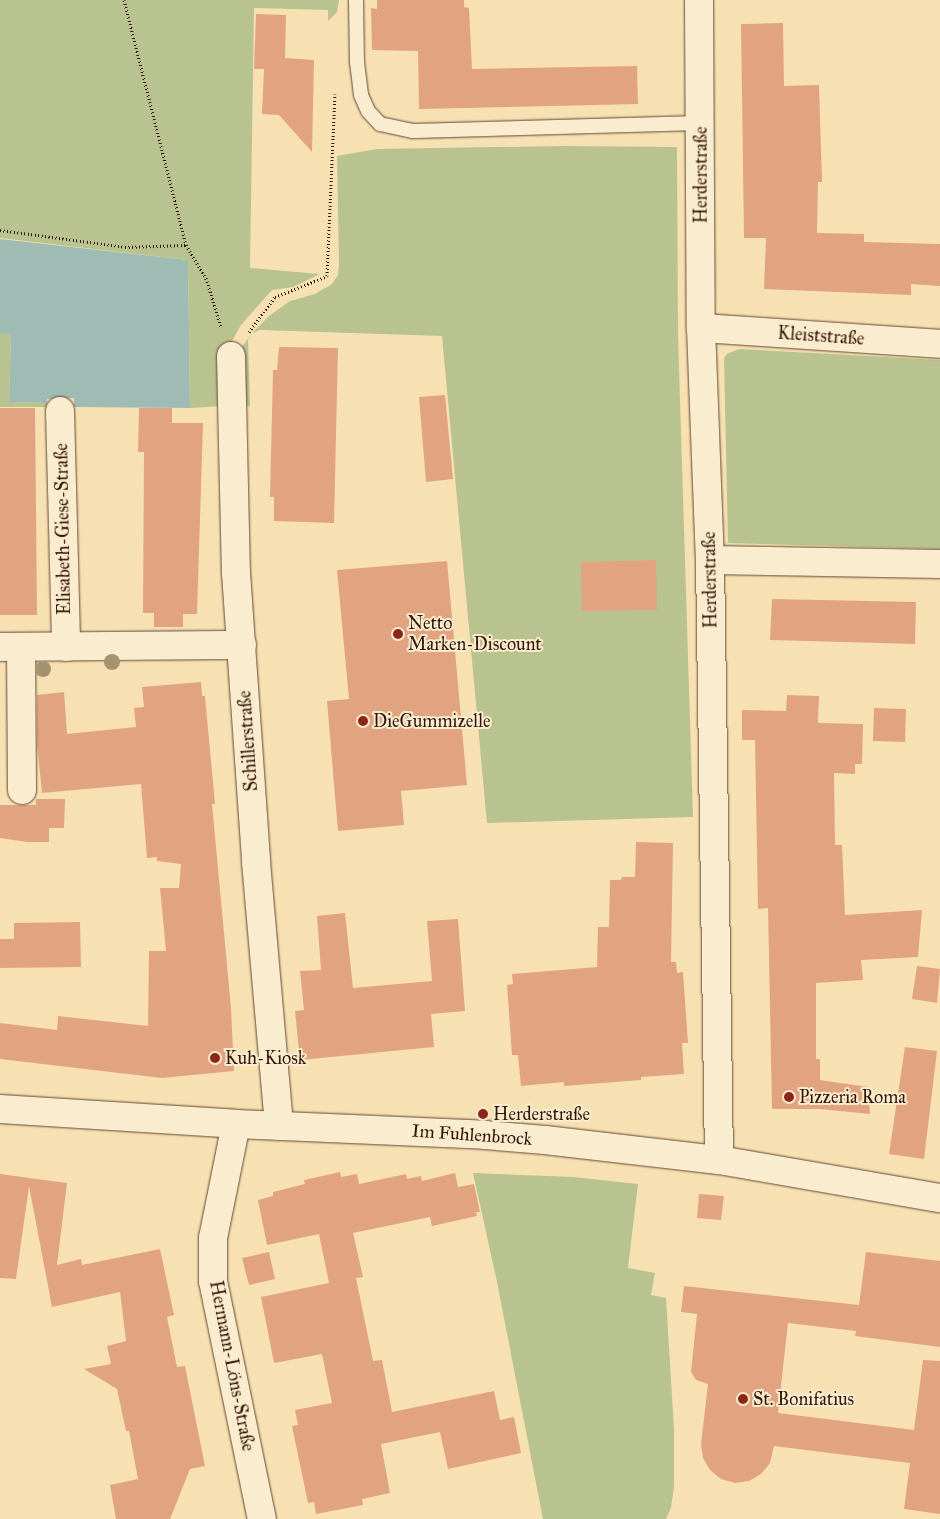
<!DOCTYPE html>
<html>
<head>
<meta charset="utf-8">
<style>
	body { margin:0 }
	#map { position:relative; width:940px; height:1519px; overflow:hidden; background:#f7e1b3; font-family:"IM FELL Great Primer",serif }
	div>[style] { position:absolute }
	.green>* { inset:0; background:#b9c38f }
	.water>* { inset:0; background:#9fbcb4 }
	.building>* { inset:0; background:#e2a480 }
	.path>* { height:3px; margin-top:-1.5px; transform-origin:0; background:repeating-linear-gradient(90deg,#331408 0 1px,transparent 0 3.5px) }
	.roads { filter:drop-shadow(0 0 1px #644733) drop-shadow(0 0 1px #644733) }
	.service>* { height:14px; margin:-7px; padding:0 7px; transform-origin:7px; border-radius:7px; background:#faecce }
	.minor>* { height:28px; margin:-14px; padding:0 14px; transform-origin:14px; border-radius:14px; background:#faecce }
	.tertiary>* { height:28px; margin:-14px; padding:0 14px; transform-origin:14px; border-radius:14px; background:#faecce }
	.trees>* { width:16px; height:16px; margin:-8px; border-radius:50%; background:#a5926f }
	.dots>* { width:14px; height:14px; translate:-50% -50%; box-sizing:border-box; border:2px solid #faecce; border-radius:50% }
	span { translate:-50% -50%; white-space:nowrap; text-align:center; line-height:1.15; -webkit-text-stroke:4px #faecce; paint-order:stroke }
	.street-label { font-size:18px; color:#331408 }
	.poi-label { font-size:18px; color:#331408 }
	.left { translate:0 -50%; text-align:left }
</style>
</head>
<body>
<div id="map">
	<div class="green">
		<div style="clip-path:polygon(0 0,339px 0,337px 12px,328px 21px,328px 10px,254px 8px,250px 268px,320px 274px,293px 287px,272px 290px,241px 325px,231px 343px,223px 406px,190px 408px,188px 260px,0 238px)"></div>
		<div style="clip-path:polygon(564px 146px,677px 147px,678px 335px,693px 817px,487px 823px,442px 336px,260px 330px,252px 333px,248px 340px,250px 406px,234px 407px,236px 364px,242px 347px,252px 333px,269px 316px,290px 301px,315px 294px,332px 284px,338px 275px,339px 264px,337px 156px,377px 149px)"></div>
		<div style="clip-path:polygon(0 334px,11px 334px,9px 402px,47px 403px,47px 407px,0 407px)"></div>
		<div style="clip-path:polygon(739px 349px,940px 360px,940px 549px,728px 543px,724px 358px,727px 354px)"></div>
		<div style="clip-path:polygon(473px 1173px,573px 1177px,638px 1184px,628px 1268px,655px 1273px,651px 1295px,666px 1298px,674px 1429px,674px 1487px,671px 1508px,666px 1519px,543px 1519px,497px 1282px)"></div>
	</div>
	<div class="water">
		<div style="clip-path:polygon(0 239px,188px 260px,190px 408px,74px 407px,74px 398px,47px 399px,47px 403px,9px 402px,11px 334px,0 334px)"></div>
	</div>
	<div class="building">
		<div style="clip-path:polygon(377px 0,464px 0,464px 7px,469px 8px,472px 69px,637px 66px,638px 104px,419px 109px,418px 51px,372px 50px,371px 8px,377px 9px)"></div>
		<div style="clip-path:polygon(256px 14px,286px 15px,285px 58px,314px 60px,312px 152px,279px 115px,262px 114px,264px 69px,254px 69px)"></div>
		<div style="clip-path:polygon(783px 23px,784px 86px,819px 85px,822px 182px,818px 182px,817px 233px,864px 234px,864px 242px,940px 244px,940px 286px,911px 284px,911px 295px,764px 289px,766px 238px,744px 238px,741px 24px)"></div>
		<div style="clip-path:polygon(279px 347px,338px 348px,334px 523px,274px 521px,274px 497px,270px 497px,273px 370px,277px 370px)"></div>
		<div style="clip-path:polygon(445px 395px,453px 479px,426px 482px,419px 397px)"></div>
		<div style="clip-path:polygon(0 408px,35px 408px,37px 615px,0 615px)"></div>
		<div style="clip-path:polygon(139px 408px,172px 408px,172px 423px,203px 423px,197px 614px,183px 614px,183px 627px,154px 627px,154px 613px,143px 613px,144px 452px,138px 452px)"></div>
		<div style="clip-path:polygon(656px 560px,657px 610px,582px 611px,581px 562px)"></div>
		<div style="clip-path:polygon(447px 561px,467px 785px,401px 791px,404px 825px,338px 831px,327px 701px,349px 699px,337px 570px)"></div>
		<div style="clip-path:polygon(772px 599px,916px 602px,915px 644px,770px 640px)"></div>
		<div style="clip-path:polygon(201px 682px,202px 696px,205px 696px,215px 804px,212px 804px,231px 1008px,234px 1071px,162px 1078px,0 1059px,0 1023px,57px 1030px,58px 1016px,148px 1026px,149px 951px,166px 951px,160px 888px,179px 888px,181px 864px,157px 861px,157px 857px,147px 858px,141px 784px,42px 793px,37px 744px,37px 695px,64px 692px,67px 734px,136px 727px,134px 708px,144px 707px,142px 687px)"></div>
		<div style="clip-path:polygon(787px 695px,819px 696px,818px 723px,863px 724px,862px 764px,855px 764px,855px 774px,834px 773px,835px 845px,842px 845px,845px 915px,922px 910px,918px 957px,861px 960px,863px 980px,816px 983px,816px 1059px,820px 1059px,820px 1080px,868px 1087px,870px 1114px,820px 1109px,772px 1109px,768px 908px,758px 909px,755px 740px,742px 740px,742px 710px,786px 711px)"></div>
		<div style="clip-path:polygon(874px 708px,906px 709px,905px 742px,873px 741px)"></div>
		<div style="clip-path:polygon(36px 799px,65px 799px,64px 828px,49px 828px,49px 842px,27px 842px,0 838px,0 805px,36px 805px)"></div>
		<div style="clip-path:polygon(636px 842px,673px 843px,671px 962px,676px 962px,677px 973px,683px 972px,688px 1043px,682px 1043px,684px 1074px,641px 1077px,641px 1080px,564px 1086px,564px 1082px,521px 1086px,518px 1055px,512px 1055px,507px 985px,513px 984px,512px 974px,597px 967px,598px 927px,609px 927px,610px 880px,621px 880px,622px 877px,635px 877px)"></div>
		<div style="clip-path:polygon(345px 913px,353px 988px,432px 981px,427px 921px,458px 919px,465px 1011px,431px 1014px,434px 1047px,300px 1060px,295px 1011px,304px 1010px,300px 971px,321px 970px,317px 916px)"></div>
		<div style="clip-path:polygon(80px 922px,81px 967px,0 968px,0 939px,14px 939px,14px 923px)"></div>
		<div style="clip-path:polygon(917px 966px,940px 969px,937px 1003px,912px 999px)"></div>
		<div style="clip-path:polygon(905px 1047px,937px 1051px,924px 1159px,889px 1154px)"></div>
		<div style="clip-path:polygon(340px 1172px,341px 1177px,357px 1174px,359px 1184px,406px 1174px,407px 1179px,421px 1176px,422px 1181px,455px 1173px,458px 1187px,474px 1184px,480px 1212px,476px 1212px,477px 1216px,432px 1226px,430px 1217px,353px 1233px,363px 1277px,356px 1278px,373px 1361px,382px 1360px,392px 1412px,494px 1391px,500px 1420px,514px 1417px,521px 1453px,448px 1469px,440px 1432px,381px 1444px,390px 1493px,362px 1499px,363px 1505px,316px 1514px,314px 1502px,308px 1503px,292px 1426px,298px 1425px,295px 1410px,332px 1403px,322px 1354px,274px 1363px,261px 1297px,329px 1283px,319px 1234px,267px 1245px,258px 1200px,273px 1196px,273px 1192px,305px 1184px,304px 1180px)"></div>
		<div style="clip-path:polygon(0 1174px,67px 1183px,57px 1265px,81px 1259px,82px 1265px,160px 1249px,174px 1315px,167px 1317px,177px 1367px,185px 1366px,205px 1466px,190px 1469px,170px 1519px,116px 1519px,110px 1485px,138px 1479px,129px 1431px,126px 1431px,117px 1389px,84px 1369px,111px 1364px,107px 1346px,126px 1341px,120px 1292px,52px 1307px,29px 1186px,16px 1279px,0 1278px)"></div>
		<div style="clip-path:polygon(699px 1194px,724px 1196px,721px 1220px,697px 1218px)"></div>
		<div style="clip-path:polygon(269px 1252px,275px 1279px,249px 1285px,242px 1258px)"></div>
		<div style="clip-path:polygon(866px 1252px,940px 1261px,940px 1347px,855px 1336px,856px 1331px,788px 1323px,778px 1413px,914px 1430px,923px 1360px,940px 1361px,940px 1514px,904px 1509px,910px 1463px,774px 1446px,770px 1463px,761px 1474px,749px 1481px,735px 1483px,721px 1479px,710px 1470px,703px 1458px,701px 1444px,708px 1384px,696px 1380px,691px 1372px,697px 1314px,681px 1312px,684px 1286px,859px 1305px)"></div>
	</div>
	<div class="path">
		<div style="left:124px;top:0;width:253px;rotate:75.8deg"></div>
		<div style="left:186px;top:245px;width:39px;rotate:59deg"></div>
		<div style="left:206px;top:278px;width:51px;rotate:73deg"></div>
		<div style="left:0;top:230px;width:126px;rotate:7.7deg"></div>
		<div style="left:125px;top:247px;width:61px;rotate:-1.9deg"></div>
		<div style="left:249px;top:332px;width:44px;rotate:-53.4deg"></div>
		<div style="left:275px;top:297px;width:56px;rotate:-22deg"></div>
		<div style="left:327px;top:276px;width:182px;rotate:-87.5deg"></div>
	</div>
	<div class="roads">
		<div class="service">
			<div style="left:356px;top:0;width:62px;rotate:89.1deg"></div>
			<div style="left:357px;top:62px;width:33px;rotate:83deg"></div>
			<div style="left:361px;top:95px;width:17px;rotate:66deg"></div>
			<div style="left:368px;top:111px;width:18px;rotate:47deg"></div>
			<div style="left:380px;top:124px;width:34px;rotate:12deg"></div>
			<div style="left:413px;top:131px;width:288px;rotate:-1.6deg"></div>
		</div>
		<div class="minor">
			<div style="left:699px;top:0;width:328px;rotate:89.7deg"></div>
			<div style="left:701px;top:328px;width:232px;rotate:87.8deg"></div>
			<div style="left:710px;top:560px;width:600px;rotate:89.14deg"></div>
			<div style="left:701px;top:328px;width:240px;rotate:3.8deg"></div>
			<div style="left:231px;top:356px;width:217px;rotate:88.7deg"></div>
			<div style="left:236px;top:573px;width:290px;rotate:86deg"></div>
			<div style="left:256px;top:862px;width:265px;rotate:85deg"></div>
			<div style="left:60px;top:411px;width:236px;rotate:88.5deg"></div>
			<div style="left:710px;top:560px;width:230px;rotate:1deg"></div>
			<div style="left:0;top:647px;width:242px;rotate:-0.5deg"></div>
			<div style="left:21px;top:647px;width:143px;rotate:89.6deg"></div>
			<div style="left:236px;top:1124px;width:116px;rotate:101.4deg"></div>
			<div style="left:213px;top:1238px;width:43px;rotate:90deg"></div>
			<div style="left:213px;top:1281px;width:243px;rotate:78.4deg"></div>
		</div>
		<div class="tertiary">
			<div style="left:0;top:1109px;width:236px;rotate:3.6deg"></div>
			<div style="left:236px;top:1124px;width:249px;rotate:2.5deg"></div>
			<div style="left:485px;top:1135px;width:60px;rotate:4.8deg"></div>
			<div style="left:545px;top:1140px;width:175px;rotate:6.6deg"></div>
			<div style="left:719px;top:1160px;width:224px;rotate:9.8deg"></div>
		</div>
	</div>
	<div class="trees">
		<div style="left:112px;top:662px"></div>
		<div style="left:43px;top:669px"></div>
	</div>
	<div class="dots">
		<div style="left:398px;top:634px;background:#8f2418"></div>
		<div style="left:363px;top:721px;background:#8f2418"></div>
		<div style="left:215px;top:1058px;background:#8f2418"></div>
		<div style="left:789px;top:1097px;background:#8f2418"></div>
		<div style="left:483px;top:1114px;background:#8f2418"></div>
		<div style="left:743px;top:1399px;background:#8f2418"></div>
	</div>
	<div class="street-label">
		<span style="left:701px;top:175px;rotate:-90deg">Herderstraße</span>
		<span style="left:821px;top:336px;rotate:4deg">Kleiststraße</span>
		<span style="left:63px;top:529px;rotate:-91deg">Elisabeth-Giese-Straße</span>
		<span style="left:710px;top:580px;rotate:-91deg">Herderstraße</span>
		<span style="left:248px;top:741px;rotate:-94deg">Schillerstraße</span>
		<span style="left:472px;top:1135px;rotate:4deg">Im Fuhlenbrock</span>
		<span style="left:232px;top:1366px;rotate:79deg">Hermann-Löns-Straße</span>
	</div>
	<div class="poi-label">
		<span class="left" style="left:408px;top:634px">Netto<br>Marken-Discount</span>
		<span class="left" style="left:373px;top:721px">DieGummizelle</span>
		<span class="left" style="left:225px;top:1058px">Kuh-Kiosk</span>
		<span class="left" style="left:799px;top:1097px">Pizzeria Roma</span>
		<span class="left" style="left:493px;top:1114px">Herderstraße</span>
		<span class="left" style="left:753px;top:1399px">St. Bonifatius</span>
	</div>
</div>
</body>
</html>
